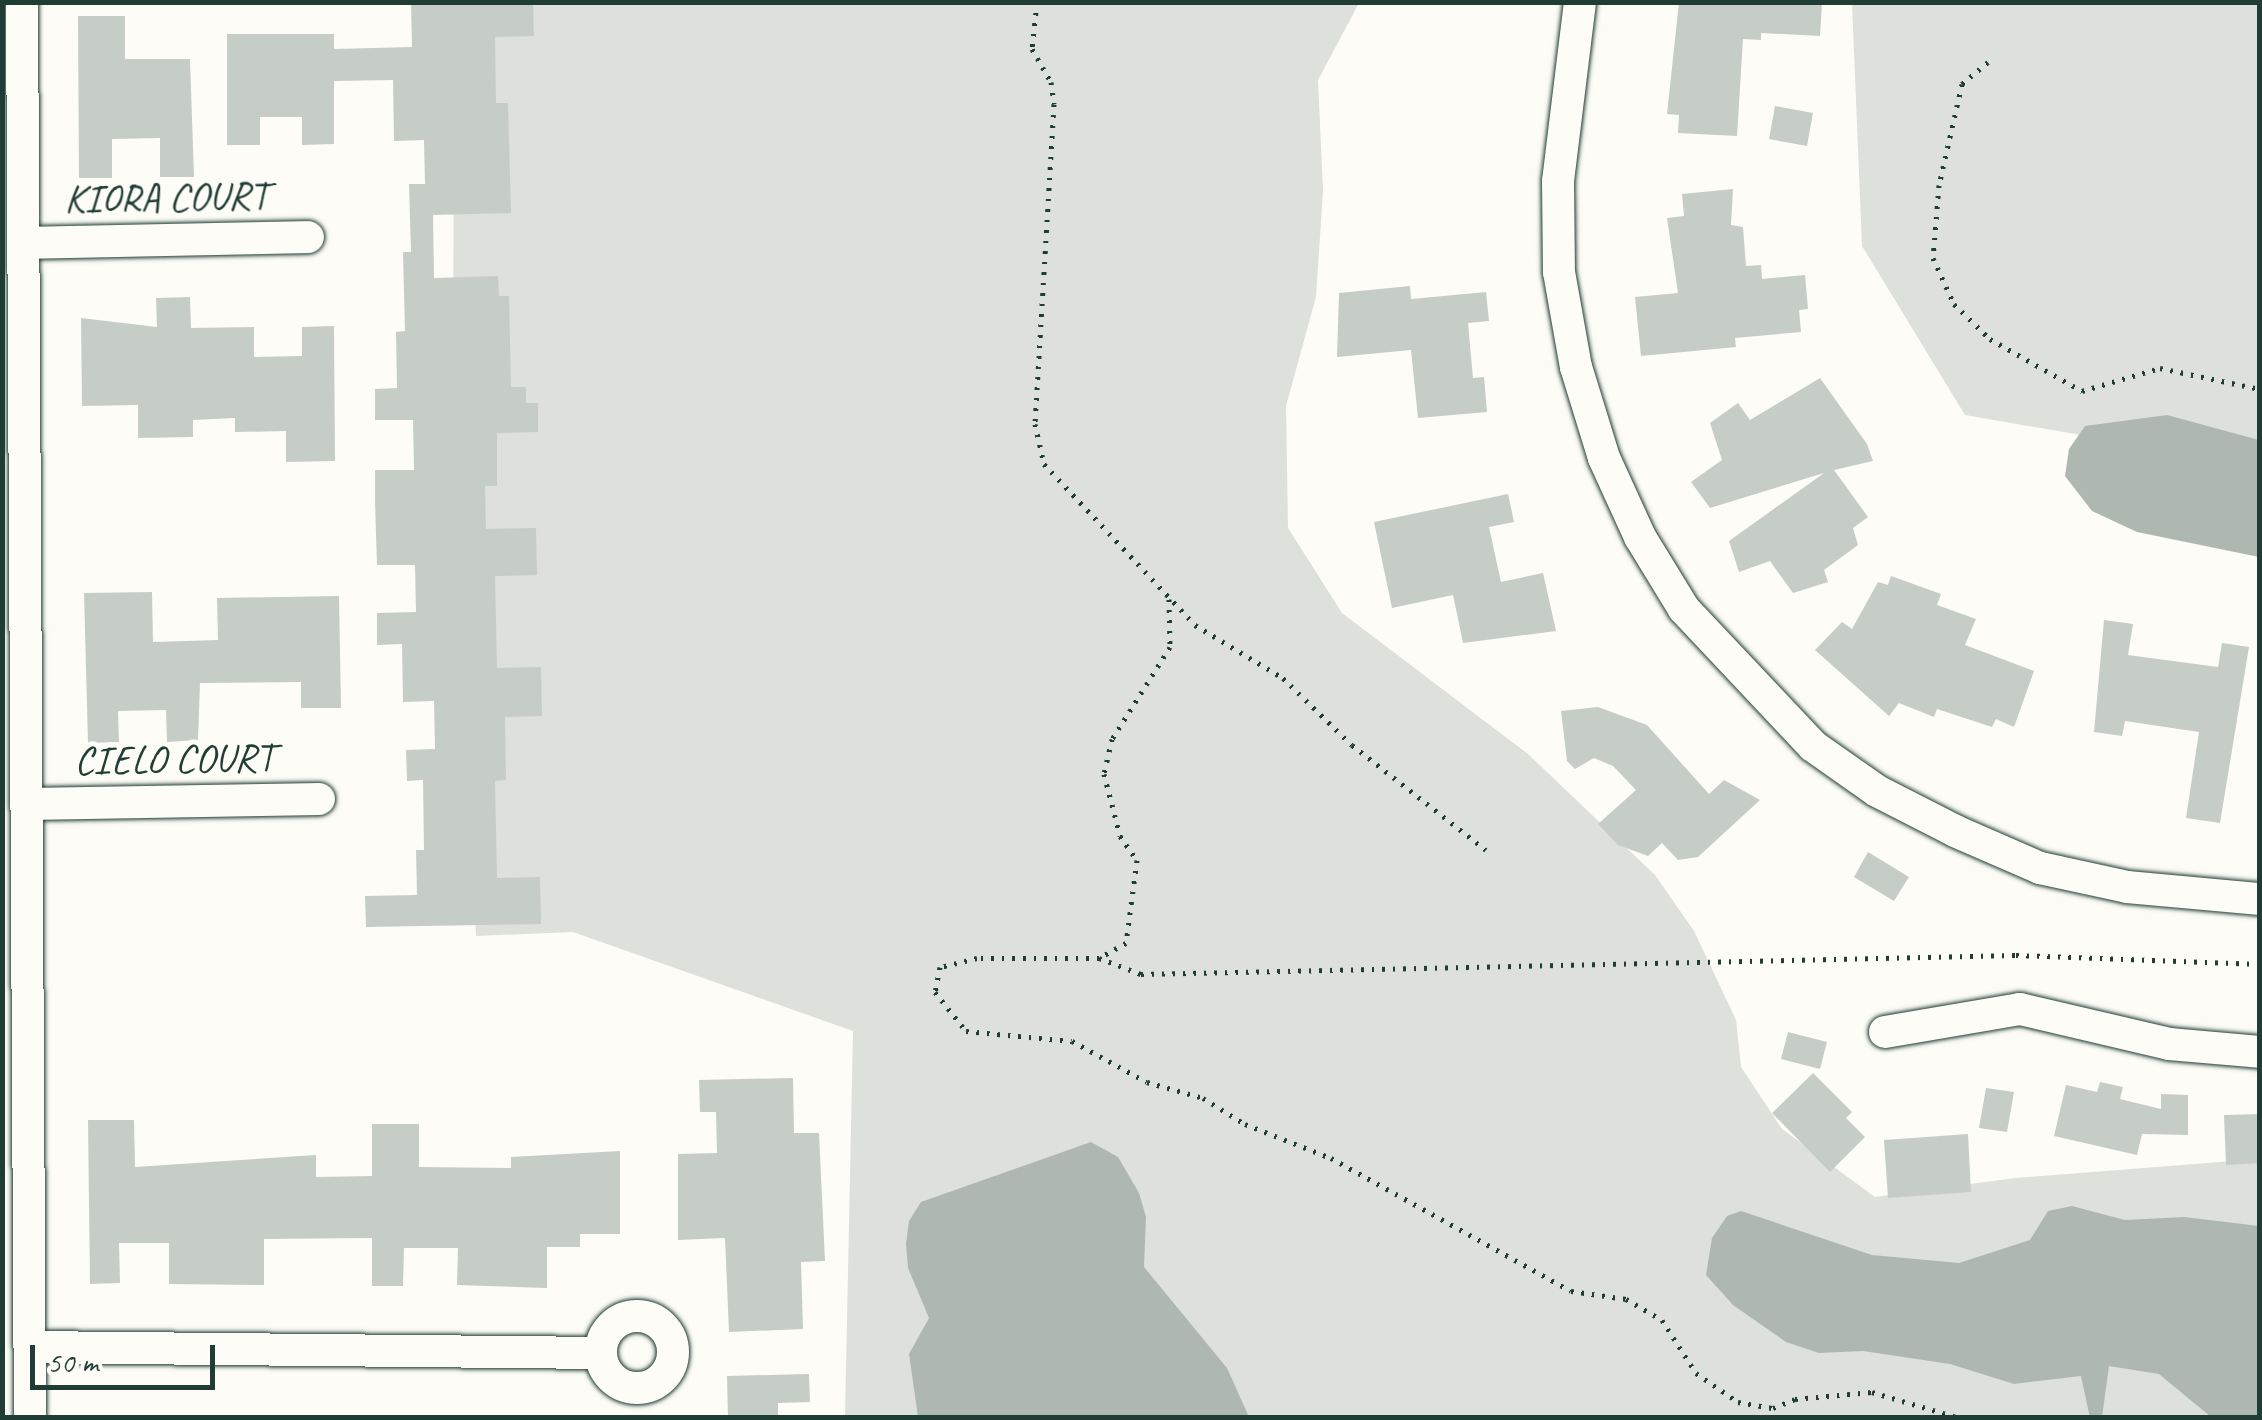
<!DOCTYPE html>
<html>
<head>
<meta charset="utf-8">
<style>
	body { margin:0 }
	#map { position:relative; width:2262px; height:1420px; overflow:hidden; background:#fdfcf7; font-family:Caveat,sans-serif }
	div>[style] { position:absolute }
	.green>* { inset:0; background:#dde0db }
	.water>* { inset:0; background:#aeb8b1 }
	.building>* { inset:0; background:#c6cdc7 }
	.path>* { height:5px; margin-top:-2.5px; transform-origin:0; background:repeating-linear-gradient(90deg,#1f3d34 0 2.5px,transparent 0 10.5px) }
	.roads { filter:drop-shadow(0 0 2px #1f3d34) drop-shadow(0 0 2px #1f3d34) }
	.minor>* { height:32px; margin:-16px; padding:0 16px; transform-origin:16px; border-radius:16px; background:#fdfcf7 }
	.minor>.ring { margin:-16px; padding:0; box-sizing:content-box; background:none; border:32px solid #fdfcf7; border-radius:50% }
	span { translate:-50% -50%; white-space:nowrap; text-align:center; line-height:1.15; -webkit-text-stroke:10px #fdfcf7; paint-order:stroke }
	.street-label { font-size:40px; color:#1f3d34 }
	.frame { position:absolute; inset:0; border:5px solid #1f3d34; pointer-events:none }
	.scale { position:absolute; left:30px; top:1345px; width:185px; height:45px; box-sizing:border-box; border:5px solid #1f3d34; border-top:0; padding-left:12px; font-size:30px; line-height:35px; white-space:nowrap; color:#1f3d34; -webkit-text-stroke:8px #fdfcf7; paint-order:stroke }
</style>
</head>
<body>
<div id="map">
	<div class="green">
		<div style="clip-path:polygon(454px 3px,1359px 3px,1318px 80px,1323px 191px,1316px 297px,1286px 406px,1288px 528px,1342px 613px,1528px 754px,1655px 875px,1694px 931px,1736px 1020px,1741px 1067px,1782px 1129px,1875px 1197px,2015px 1178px,2259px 1159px,2259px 1417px,845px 1417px,853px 1031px,573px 932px,476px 936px,453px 442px)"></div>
		<div style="clip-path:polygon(1852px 3px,2259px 3px,2259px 481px,2145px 446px,1965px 415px,1862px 246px)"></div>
	</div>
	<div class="water">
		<div style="clip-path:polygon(2167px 415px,2259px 440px,2259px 557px,2137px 532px,2092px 511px,2065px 476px,2069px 449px,2085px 426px)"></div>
		<div style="clip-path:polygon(1091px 1142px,1118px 1157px,1139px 1193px,1146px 1217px,1144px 1267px,1227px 1368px,1249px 1417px,918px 1417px,909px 1354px,929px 1318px,908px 1268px,906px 1244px,909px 1221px,921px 1202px)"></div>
		<div style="clip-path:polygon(2072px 1206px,2125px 1220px,2184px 1217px,2259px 1226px,2259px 1417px,2211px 1417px,2159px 1374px,2109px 1366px,2102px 1417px,2090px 1418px,2081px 1376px,2014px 1384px,1950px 1364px,1863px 1351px,1819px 1353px,1786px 1342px,1733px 1305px,1706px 1275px,1712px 1238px,1727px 1216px,1741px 1211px,1872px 1255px,1959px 1263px,2030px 1240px,2048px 1211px)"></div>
	</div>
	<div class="building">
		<div style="clip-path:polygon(411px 2px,533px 2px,534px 36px,495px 37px,496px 103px,508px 103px,511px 213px,433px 215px,434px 278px,498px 276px,499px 296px,509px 296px,511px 387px,526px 387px,526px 403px,538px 403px,538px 432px,497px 433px,497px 486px,485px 486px,486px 529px,536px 528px,537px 575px,495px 576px,497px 668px,541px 667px,542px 716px,505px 717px,506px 780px,495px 781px,497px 878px,540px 877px,541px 924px,366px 927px,365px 896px,417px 895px,416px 850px,424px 850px,423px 780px,407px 781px,406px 750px,435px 749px,434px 701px,403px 702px,402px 644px,377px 645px,377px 613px,416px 612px,415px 565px,377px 565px,375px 502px,375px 470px,414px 470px,413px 420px,375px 420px,375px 389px,397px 388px,396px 332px,405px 331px,403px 252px,411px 252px,409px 184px,425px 184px,424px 140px,394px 141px,393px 80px,334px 81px,334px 144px,302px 145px,302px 117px,260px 117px,260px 145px,227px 145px,227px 34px,334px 34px,334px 49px,412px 47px)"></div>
		<div style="clip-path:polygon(1679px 2px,1822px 2px,1820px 36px,1761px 33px,1761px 40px,1743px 39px,1737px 136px,1678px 133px,1679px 115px,1667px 114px)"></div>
		<div style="clip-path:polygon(78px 16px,125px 16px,125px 59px,190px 59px,194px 177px,160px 177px,160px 138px,112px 139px,112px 178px,79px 178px)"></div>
		<div style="clip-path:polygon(1775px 106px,1813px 113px,1807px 146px,1769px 139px)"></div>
		<div style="clip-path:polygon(1733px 189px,1731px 225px,1743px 227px,1746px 266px,1761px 265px,1762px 279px,1805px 275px,1808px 309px,1799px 310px,1801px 332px,1735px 338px,1736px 347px,1641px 356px,1635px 297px,1678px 293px,1667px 218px,1684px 216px,1682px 194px)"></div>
		<div style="clip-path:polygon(1410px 286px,1411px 299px,1486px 292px,1489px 321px,1468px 323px,1473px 378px,1484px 377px,1487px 412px,1418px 418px,1411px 350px,1337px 357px,1339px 293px)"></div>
		<div style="clip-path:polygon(190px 297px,191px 328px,254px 327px,254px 357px,302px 356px,302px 327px,334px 326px,335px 461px,286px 462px,286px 431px,235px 432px,235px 418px,193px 420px,193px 437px,138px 438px,138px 405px,82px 406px,81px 318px,157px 327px,156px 298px)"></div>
		<div style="clip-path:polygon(1820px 378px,1867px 444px,1873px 461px,1834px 470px,1868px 517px,1853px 528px,1858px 545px,1824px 570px,1828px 582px,1793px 593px,1770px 561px,1739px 572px,1729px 541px,1824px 473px,1710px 508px,1691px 482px,1722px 460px,1710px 423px,1738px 403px,1750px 420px)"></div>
		<div style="clip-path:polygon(1508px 494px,1514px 522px,1489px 527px,1501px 582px,1543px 573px,1556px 631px,1463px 643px,1453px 595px,1392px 608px,1374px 522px)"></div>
		<div style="clip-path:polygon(1891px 576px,1941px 594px,1937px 605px,1976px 619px,1965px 645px,2034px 671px,2014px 727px,1996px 719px,1992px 727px,1937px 709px,1934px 717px,1899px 703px,1889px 716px,1815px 650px,1842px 622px,1852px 629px,1878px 582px,1888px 585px)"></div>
		<div style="clip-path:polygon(152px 592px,153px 642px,218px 640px,217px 598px,339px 596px,341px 708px,301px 708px,301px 682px,200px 683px,198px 740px,167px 742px,166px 710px,118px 711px,119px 742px,88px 743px,84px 593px)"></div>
		<div style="clip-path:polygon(2104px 620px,2133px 624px,2128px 655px,2218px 667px,2222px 643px,2249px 647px,2220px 823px,2186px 818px,2199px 732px,2125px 721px,2122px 736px,2094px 732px)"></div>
		<div style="clip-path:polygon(1598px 707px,1647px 725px,1709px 794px,1724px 780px,1760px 800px,1698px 857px,1678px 860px,1662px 843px,1648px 856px,1618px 845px,1598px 824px,1636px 790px,1613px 766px,1594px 758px,1575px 769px,1567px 761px,1561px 711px)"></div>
		<div style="clip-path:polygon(1868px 852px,1909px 877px,1894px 901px,1854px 877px)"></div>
		<div style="clip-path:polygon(1788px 1032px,1827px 1042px,1820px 1069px,1781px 1059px)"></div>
		<div style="clip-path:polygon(1813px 1073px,1852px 1112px,1846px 1118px,1865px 1137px,1830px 1172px,1772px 1113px)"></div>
		<div style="clip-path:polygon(793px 1078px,794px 1133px,819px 1133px,825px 1261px,801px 1262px,803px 1329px,729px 1332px,725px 1238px,678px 1240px,678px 1154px,717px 1153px,716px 1112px,700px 1112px,699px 1080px)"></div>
		<div style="clip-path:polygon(2100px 1082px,2123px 1087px,2120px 1099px,2161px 1109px,2161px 1094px,2188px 1095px,2188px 1135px,2142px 1134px,2137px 1155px,2054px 1136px,2066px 1085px,2097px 1092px)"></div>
		<div style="clip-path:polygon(1986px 1088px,2014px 1092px,2007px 1132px,1979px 1128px)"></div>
		<div style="clip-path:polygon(2260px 1114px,2260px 1163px,2226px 1165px,2224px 1115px)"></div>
		<div style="clip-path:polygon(88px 1120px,134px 1120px,135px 1167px,316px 1155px,316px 1177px,372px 1176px,372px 1124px,419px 1124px,419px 1167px,511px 1168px,511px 1157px,620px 1151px,620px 1234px,580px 1234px,580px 1247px,547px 1247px,547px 1288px,457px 1285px,458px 1248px,404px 1248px,403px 1286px,372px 1286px,372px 1238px,264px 1239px,264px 1285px,169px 1284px,169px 1243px,119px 1243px,120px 1283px,90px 1284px)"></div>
		<div style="clip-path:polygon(1968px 1134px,1971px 1192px,1888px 1198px,1884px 1140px)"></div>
		<div style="clip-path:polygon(809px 1374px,810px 1402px,778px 1403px,778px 1418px,728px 1418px,727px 1376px)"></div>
	</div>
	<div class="path">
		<div style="left:1037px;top:2px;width:47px;rotate:96.1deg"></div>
		<div style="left:1032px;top:49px;width:38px;rotate:60deg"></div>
		<div style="left:1051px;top:82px;width:22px;rotate:82deg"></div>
		<div style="left:1054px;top:104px;width:321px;rotate:93.4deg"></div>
		<div style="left:1035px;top:424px;width:41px;rotate:77.3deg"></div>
		<div style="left:1044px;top:464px;width:221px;rotate:46.8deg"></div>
		<div style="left:1195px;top:625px;width:103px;rotate:31.1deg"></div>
		<div style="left:1283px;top:678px;width:96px;rotate:44.2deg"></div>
		<div style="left:1352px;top:745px;width:170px;rotate:38.1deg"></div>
		<div style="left:1988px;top:62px;width:34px;rotate:140deg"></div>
		<div style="left:1962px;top:84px;width:104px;rotate:102.8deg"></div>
		<div style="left:1939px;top:185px;width:73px;rotate:94.7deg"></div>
		<div style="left:1933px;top:258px;width:51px;rotate:65.5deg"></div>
		<div style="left:1954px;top:304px;width:50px;rotate:44.2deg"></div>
		<div style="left:1990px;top:339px;width:106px;rotate:29.5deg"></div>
		<div style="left:2082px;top:391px;width:81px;rotate:-16.4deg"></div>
		<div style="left:2160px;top:368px;width:102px;rotate:11.9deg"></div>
		<div style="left:1169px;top:599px;width:48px;rotate:88.8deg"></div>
		<div style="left:1170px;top:647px;width:109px;rotate:122.2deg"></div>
		<div style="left:1112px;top:739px;width:36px;rotate:103deg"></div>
		<div style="left:1104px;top:774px;width:64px;rotate:75.5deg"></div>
		<div style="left:1120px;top:836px;width:29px;rotate:55deg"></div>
		<div style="left:1137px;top:860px;width:84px;rotate:97.5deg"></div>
		<div style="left:1126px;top:943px;width:31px;rotate:151deg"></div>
		<div style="left:1099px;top:958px;width:122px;rotate:180deg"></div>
		<div style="left:977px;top:958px;width:38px;rotate:166deg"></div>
		<div style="left:940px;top:967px;width:25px;rotate:101deg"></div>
		<div style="left:935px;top:992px;width:50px;rotate:51.5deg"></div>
		<div style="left:966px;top:1031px;width:106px;rotate:5.4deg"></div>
		<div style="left:1072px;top:1041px;width:85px;rotate:28.7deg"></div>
		<div style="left:1147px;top:1082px;width:58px;rotate:15.9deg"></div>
		<div style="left:1203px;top:1098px;width:49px;rotate:31.8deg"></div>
		<div style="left:1245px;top:1124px;width:92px;rotate:21.6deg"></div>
		<div style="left:1331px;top:1158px;width:274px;rotate:29deg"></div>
		<div style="left:1571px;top:1291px;width:56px;rotate:8.3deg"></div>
		<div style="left:1626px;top:1299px;width:42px;rotate:30.3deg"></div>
		<div style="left:1662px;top:1320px;width:63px;rotate:57.3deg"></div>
		<div style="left:1696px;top:1373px;width:51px;rotate:34.6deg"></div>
		<div style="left:1738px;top:1402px;width:36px;rotate:10deg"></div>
		<div style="left:1773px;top:1408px;width:24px;rotate:-22deg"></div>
		<div style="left:1795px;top:1399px;width:77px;rotate:-5.2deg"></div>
		<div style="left:1872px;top:1392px;width:92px;rotate:16.5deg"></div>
		<div style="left:1099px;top:958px;width:45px;rotate:20.9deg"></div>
		<div style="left:1141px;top:974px;width:875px;rotate:-1.24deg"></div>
		<div style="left:2016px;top:955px;width:244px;rotate:2.1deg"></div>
	</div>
	<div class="roads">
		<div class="minor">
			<div style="left:22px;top:2px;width:1416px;rotate:89.68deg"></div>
			<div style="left:1580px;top:2px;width:180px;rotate:97deg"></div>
			<div style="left:1558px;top:181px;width:91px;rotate:89.4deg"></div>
			<div style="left:1559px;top:272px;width:97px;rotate:79.9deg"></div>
			<div style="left:1576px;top:367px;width:95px;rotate:72.9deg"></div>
			<div style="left:1604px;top:458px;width:87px;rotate:65.5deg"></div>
			<div style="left:1640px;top:537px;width:84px;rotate:58.6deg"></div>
			<div style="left:1684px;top:609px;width:188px;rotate:46.7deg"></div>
			<div style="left:1813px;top:746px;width:78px;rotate:35.1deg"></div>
			<div style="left:1877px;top:791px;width:88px;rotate:27.1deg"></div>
			<div style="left:1955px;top:831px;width:93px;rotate:23.5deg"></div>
			<div style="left:2040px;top:868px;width:89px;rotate:12.3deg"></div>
			<div style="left:2127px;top:887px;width:134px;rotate:5.2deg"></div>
			<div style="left:25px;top:243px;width:283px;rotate:-1.2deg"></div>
			<div style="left:30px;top:804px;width:289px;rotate:-1deg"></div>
			<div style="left:1885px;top:1032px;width:137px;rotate:-9.7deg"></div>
			<div style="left:2020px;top:1009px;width:153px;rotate:13.2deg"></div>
			<div style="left:2169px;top:1044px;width:91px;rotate:5deg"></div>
			<div class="ring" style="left:601px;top:1316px;width:40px;height:40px"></div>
			<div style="left:30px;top:1347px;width:571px;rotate:0.6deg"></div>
		</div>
	</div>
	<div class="street-label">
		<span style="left:166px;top:197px;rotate:-1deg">KIORA COURT</span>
		<span style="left:174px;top:759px;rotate:-1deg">CIELO COURT</span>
	</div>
	<div class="frame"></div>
	<div class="scale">50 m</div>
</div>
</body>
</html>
